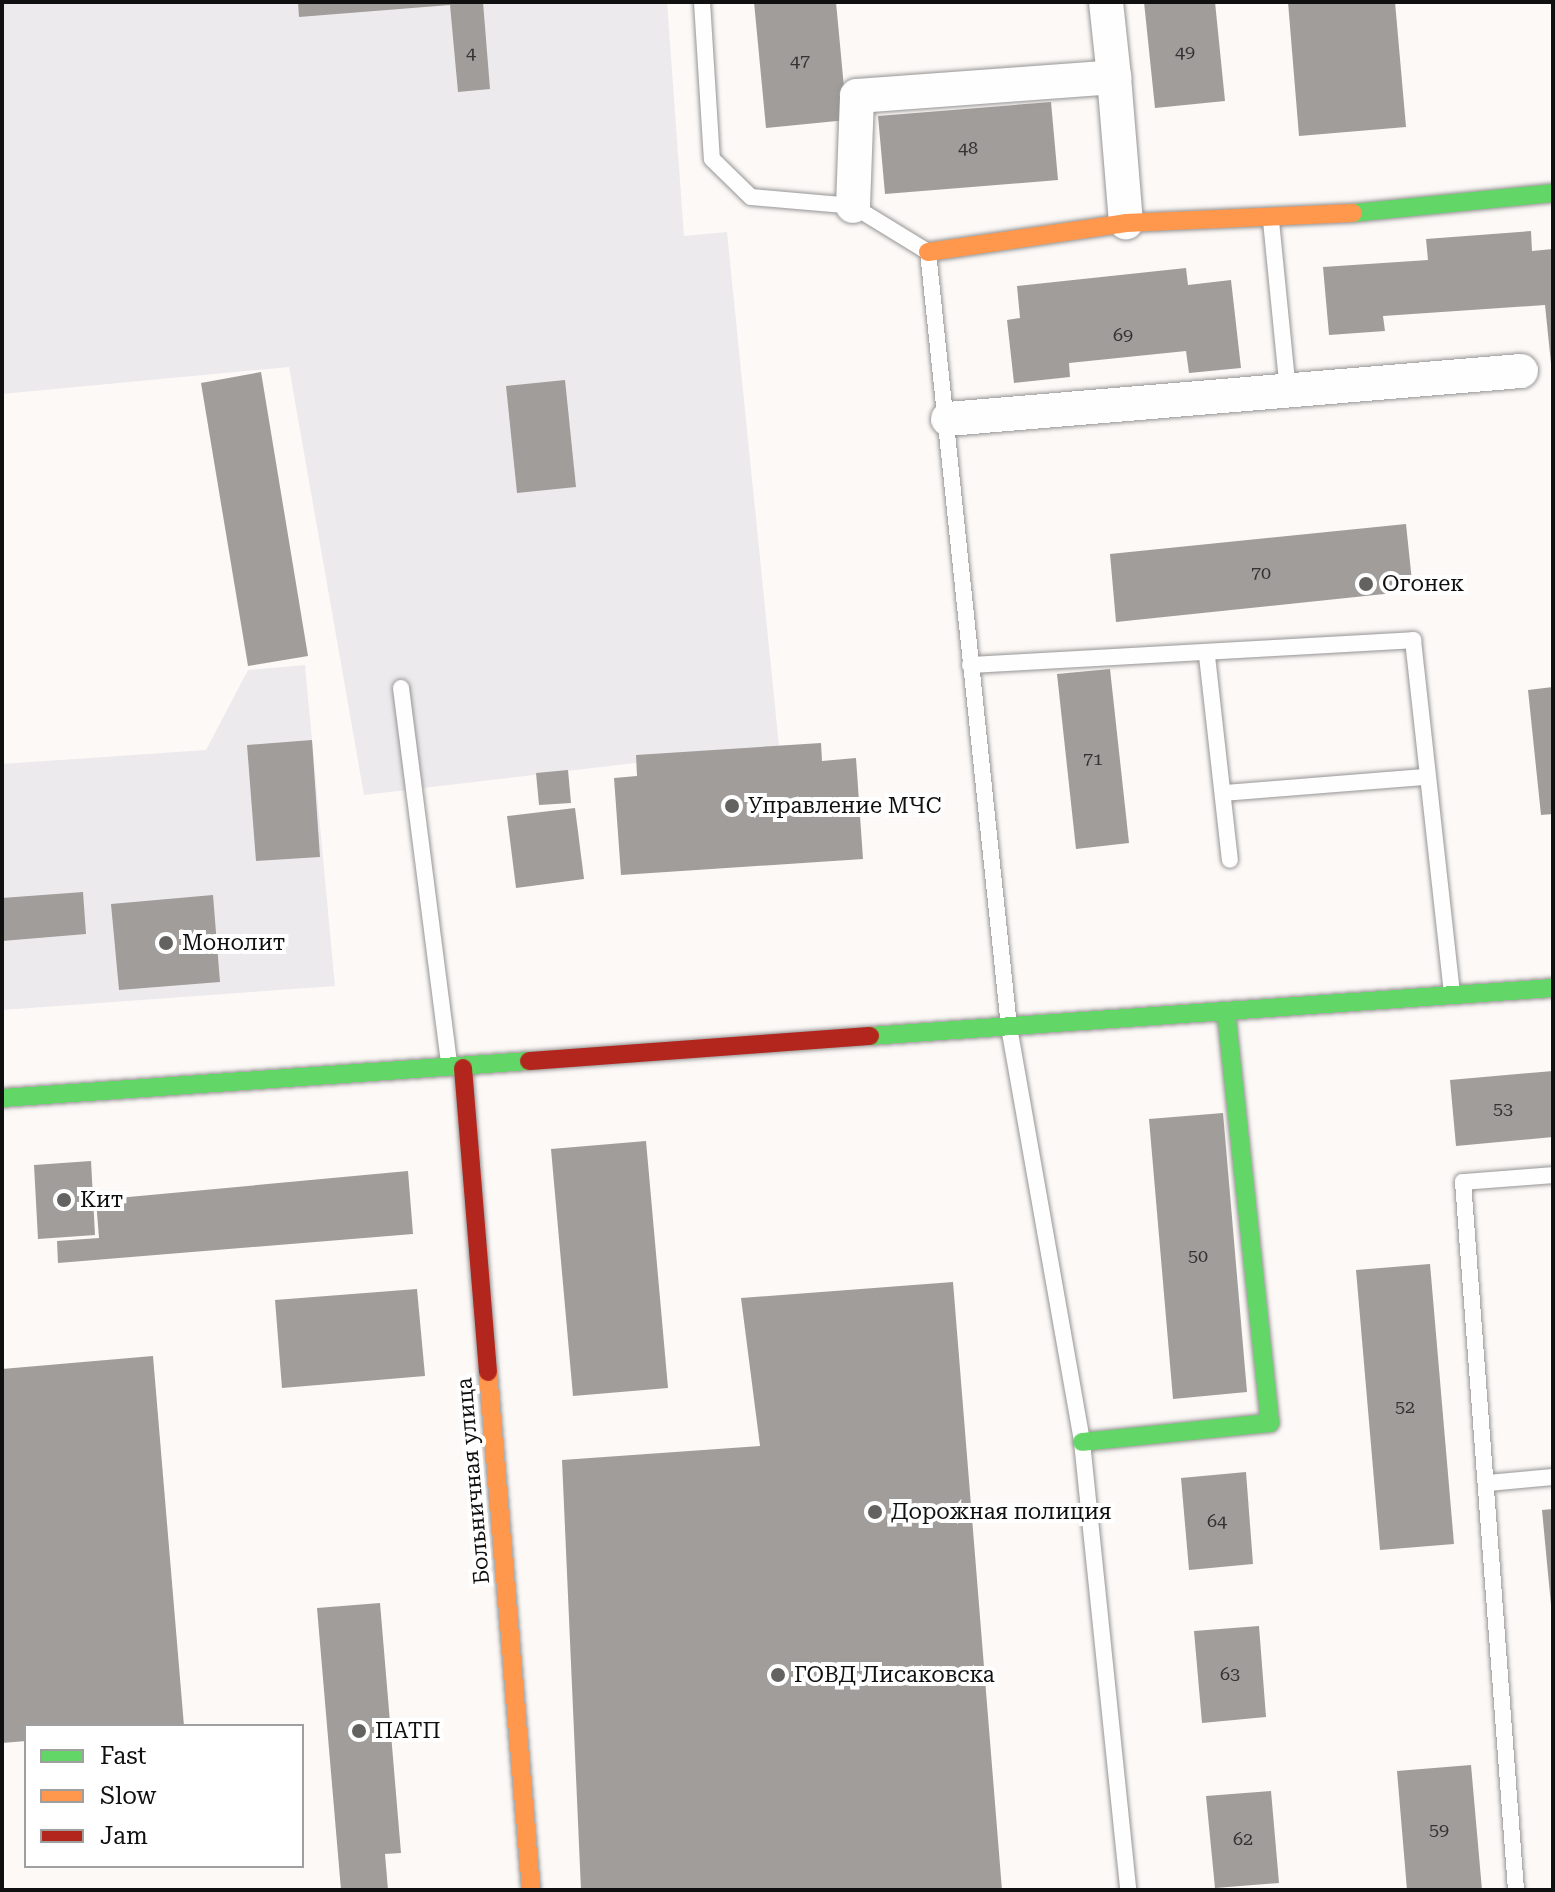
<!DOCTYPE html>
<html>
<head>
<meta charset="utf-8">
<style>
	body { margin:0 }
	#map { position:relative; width:1555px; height:1892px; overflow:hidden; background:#fcf9f7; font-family:"Roboto Serif",serif }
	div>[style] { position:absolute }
	.industrial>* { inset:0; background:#edeaed }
	.building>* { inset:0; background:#a09d9b }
	.roads { filter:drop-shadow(0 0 2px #969594) drop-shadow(0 0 2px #969594) }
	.lane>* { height:16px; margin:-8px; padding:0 8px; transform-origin:8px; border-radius:8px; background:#fffefe }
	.street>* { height:34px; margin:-17px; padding:0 17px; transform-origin:17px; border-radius:17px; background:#fffefe }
	.fast>* { height:18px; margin:-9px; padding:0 9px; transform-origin:9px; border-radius:9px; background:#63d668 }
	.slow>* { height:18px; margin:-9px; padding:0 9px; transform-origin:9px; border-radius:9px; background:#ff974d }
	.jam>* { height:18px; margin:-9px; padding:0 9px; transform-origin:9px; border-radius:9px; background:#b3261e }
	.dots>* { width:22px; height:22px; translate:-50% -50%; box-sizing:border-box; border:4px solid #fff; border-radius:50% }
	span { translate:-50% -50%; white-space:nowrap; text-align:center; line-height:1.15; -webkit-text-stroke:8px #fff; paint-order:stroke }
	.number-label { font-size:18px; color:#343333 }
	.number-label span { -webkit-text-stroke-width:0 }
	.poi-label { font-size:22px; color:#101010 }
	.left { translate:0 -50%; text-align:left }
	.street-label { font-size:22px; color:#101010 }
	.frame { position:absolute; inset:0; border:4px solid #101010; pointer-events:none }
	.legend { position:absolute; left:24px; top:1724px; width:280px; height:144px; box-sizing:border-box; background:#fff; border:2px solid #9f9f9f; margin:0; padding:10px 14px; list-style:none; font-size:24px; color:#101010 }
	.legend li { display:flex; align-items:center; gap:16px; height:40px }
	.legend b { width:40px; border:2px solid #9f9f9f }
</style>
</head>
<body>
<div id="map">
	<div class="industrial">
		<div style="clip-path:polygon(2px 2px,667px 2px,684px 236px,727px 232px,779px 746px,364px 795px,289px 367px,2px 394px)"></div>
		<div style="clip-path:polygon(305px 665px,335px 986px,2px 1010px,2px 764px,206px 750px,248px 670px)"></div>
	</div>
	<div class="building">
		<div style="clip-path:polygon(298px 2px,483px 2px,490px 89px,458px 92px,450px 5px,299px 17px)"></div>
		<div style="clip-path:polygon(754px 2px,836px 2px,847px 120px,766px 128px)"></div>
		<div style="clip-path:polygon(1144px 2px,1215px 2px,1225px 101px,1155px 108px)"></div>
		<div style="clip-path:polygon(1288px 2px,1395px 2px,1406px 127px,1299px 136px)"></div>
		<div style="clip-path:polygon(1051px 102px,1058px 180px,885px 194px,878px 116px)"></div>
		<div style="clip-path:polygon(1531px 231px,1532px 251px,1553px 249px,1553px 383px,1545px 305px,1383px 316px,1385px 331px,1329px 335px,1323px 267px,1428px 260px,1426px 239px)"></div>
		<div style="clip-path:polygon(1186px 268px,1188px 285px,1231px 280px,1241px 368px,1189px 373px,1186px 351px,1069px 363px,1070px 377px,1014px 383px,1007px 320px,1020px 318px,1017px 286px)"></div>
		<div style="clip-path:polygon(261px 372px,308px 656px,248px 666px,201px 383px)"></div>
		<div style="clip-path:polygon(565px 380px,576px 487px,517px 493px,506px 386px)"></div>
		<div style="clip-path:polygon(1406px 524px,1413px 591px,1116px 622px,1110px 554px)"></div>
		<div style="clip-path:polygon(1110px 669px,1129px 843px,1076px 849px,1057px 674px)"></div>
		<div style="clip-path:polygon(1553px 687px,1553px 814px,1541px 815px,1528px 690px)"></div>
		<div style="clip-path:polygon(312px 740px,320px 857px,256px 861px,247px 745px)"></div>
		<div style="clip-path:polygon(821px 743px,822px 761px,856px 758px,863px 859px,621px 875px,614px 778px,637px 776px,636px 755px)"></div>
		<div style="clip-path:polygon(568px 770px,571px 803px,539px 805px,536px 773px)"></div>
		<div style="clip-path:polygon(575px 808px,584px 879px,516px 888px,507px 816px)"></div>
		<div style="clip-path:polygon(83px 892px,86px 934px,2px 941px,2px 898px)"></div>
		<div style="clip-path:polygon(213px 895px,220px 982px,119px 990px,111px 904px)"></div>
		<div style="clip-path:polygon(1553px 1071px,1553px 1137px,1456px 1146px,1450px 1080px)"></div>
		<div style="clip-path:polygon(1223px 1113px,1247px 1392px,1173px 1399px,1149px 1119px)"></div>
		<div style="clip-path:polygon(646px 1141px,668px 1388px,573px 1396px,551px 1149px)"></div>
		<div style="clip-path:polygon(91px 1161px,95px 1235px,38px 1239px,34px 1165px)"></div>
		<div style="clip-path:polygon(408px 1171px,413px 1234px,58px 1263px,57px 1241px,99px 1238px,96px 1200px)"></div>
		<div style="clip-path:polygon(1430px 1264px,1454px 1544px,1380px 1550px,1356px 1270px)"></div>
		<div style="clip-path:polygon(953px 1282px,1002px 1890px,581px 1890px,562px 1460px,760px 1446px,741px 1298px)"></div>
		<div style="clip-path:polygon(417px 1289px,425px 1376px,282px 1388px,275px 1300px)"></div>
		<div style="clip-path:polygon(153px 1356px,184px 1726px,26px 1726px,26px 1741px,2px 1743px,2px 1369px)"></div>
		<div style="clip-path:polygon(1246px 1472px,1253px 1564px,1189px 1570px,1181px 1478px)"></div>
		<div style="clip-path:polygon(1553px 1509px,1553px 1605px,1551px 1605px,1542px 1510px)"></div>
		<div style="clip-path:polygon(380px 1603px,401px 1853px,385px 1854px,388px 1890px,341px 1890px,317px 1608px)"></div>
		<div style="clip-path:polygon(1259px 1626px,1266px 1717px,1202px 1723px,1194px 1631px)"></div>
		<div style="clip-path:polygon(1471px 1765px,1482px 1890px,1407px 1890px,1397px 1771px)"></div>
		<div style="clip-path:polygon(1271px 1791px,1279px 1883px,1215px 1888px,1206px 1796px)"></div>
	</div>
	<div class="roads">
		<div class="lane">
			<div style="left:702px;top:2px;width:157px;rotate:86.4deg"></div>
			<div style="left:712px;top:159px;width:54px;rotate:44.3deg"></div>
			<div style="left:751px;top:197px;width:102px;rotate:5deg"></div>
			<div style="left:853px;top:206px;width:88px;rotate:31.5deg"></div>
			<div style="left:928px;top:252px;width:779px;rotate:84.03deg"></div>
			<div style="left:1009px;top:1027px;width:421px;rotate:80deg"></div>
			<div style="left:1082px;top:1442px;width:450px;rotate:84.1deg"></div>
			<div style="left:1271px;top:221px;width:171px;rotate:84.3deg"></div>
			<div style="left:1207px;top:656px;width:205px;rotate:83.6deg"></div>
			<div style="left:970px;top:665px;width:444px;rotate:-3.2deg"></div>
			<div style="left:1413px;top:640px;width:357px;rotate:83.7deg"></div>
			<div style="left:401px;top:688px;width:378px;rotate:82.7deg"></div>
			<div style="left:1224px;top:793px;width:202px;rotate:-4.6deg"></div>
			<div style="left:1488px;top:1483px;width:65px;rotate:-5.3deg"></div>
			<div style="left:1516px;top:1890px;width:710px;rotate:-94.28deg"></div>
			<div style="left:1463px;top:1182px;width:90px;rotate:-4.4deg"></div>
		</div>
		<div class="street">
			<div style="left:1106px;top:2px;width:75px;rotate:83.9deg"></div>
			<div style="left:853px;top:206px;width:110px;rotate:-87.9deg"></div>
			<div style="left:857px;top:96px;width:258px;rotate:-4.2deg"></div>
			<div style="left:1114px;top:77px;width:146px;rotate:85.3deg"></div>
			<div style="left:948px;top:419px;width:575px;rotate:-4.79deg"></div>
		</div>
		<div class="fast">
			<div style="left:1353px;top:213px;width:201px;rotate:-5.7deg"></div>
			<div style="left:870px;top:1036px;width:685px;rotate:-4.02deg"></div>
			<div style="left:2px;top:1098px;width:528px;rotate:-4.02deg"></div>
			<div style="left:1082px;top:1442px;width:189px;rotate:-5.8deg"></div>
			<div style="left:1270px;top:1423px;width:413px;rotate:-96.1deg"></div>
		</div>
		<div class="slow">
			<div style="left:928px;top:252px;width:200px;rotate:-8.3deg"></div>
			<div style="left:1126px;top:223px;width:227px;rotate:-2.5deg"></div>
			<div style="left:488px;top:1372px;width:520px;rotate:85.25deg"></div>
		</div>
		<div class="jam">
			<div style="left:529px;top:1061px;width:342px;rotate:-4.2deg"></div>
			<div style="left:463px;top:1068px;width:305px;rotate:85.3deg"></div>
		</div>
	</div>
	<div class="dots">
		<div style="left:1366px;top:584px;background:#636261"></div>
		<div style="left:732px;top:806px;background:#636261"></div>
		<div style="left:166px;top:943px;background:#636261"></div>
		<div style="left:64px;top:1200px;background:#636261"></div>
		<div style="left:875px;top:1512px;background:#636261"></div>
		<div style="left:778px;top:1675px;background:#636261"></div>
		<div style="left:359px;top:1731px;background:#636261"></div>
	</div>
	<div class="number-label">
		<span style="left:1185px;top:52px">49</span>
		<span style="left:471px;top:53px">4</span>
		<span style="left:800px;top:61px">47</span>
		<span style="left:968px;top:148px">48</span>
		<span style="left:1123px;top:335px">69</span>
		<span style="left:1261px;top:573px">70</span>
		<span style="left:1093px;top:759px">71</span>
		<span style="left:1503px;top:1109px">53</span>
		<span style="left:1198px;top:1256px">50</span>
		<span style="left:1405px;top:1407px">52</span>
		<span style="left:1217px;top:1521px">64</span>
		<span style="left:1230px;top:1674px">63</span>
		<span style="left:1439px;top:1830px">59</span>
		<span style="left:1243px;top:1839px">62</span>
	</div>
	<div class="poi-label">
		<span class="left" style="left:1382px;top:584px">Огонек</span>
		<span class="left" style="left:748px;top:806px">Управление МЧС</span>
		<span class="left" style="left:182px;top:943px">Монолит</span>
		<span class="left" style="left:80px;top:1200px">Кит</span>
		<span class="left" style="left:891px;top:1512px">Дорожная полиция</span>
		<span class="left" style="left:794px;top:1675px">ГОВД Лисаковска</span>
		<span class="left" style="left:375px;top:1731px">ПАТП</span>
	</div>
	<div class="street-label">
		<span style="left:473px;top:1481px;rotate:-95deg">Больничная улица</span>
	</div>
	<div class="frame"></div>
	<ul class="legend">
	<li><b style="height:10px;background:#63d668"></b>Fast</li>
	<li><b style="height:10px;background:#ff974d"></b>Slow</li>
	<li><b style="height:10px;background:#b3261e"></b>Jam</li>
	</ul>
</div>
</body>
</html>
